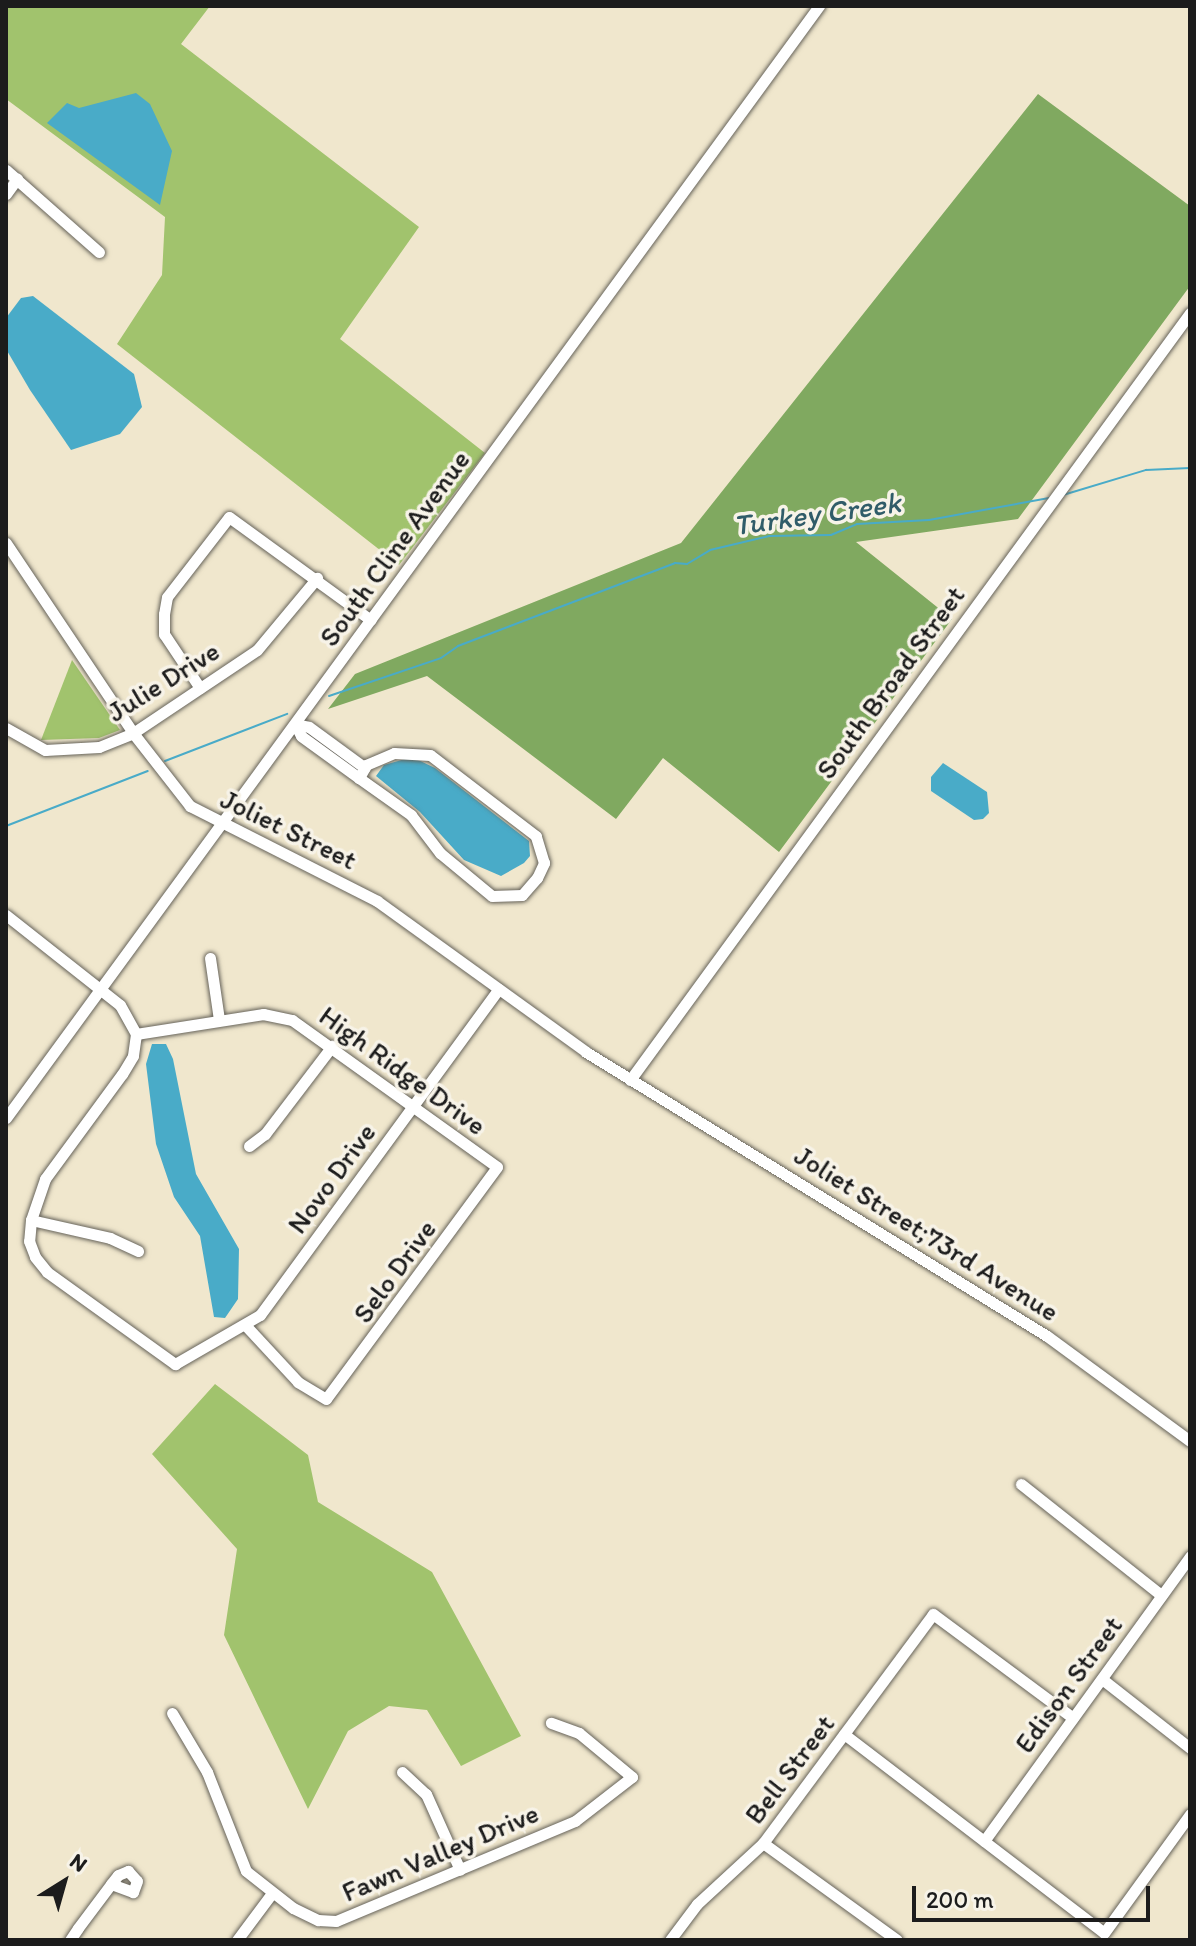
<!DOCTYPE html>
<html>
<head>
<meta charset="utf-8">
<style>
	body { margin:0 }
	#map { position:relative; width:1196px; height:1946px; overflow:hidden; background:#f0e7cd; font-family:Itim,sans-serif }
	div>[style] { position:absolute }
	.green>* { inset:0; background:#a1c36d }
	.forest>* { inset:0; background:#80a960 }
	.water>* { inset:0; background:#49abc8 }
	.stream>* { height:2px; margin:-1px; padding:0 1px; transform-origin:1px; border-radius:1px; background:#49abc8 }
	.roads { filter:drop-shadow(0 0 2px #66635a) drop-shadow(0 0 2px #66635a) }
	.minor>* { height:11px; margin:-5.5px; padding:0 5.5px; transform-origin:5.5px; border-radius:5.5px; background:#fff }
	span { translate:-50% -50%; white-space:nowrap; text-align:center; line-height:1.15; -webkit-text-stroke:7px #f7f3e8; paint-order:stroke }
	.street-label { font-size:28px; color:#1c1c1c }
	.water-label { font-size:30px; color:#305c69; font-style:italic }
	.frame { position:absolute; inset:0; border:8px solid #1c1c1c; pointer-events:none }
	.north { position:absolute; left:24px; top:1842px; width:80px; height:80px; -webkit-text-stroke:6px #f7f3e8; paint-order:stroke; rotate:37deg; font-size:22px; font-weight:700; line-height:32px; text-align:center; color:#1c1c1c }
	.north::after { content:''; display:block; margin:auto; width:28px; height:36px; background:#1c1c1c; clip-path:polygon(50% 0,100% 100%,50% 72%,0 100%) }
	.scale { position:absolute; left:912px; top:1886px; width:238px; height:36px; box-sizing:border-box; border:4px solid #1c1c1c; border-top:0; padding-left:10px; font-size:24px; line-height:28px; white-space:nowrap; color:#1c1c1c; -webkit-text-stroke:6px #f7f3e8; paint-order:stroke }
</style>
</head>
<body>
<div id="map">
	<div class="green">
		<div style="clip-path:polygon(6px 6px,210px 6px,181px 44px,419px 227px,340px 339px,485px 453px,399px 565px,117px 344px,162px 275px,165px 217px,6px 99px)"></div>
		<div style="clip-path:polygon(72px 660px,120px 730px,99px 738px,41px 740px)"></div>
		<div style="clip-path:polygon(215px 1384px,308px 1455px,318px 1502px,432px 1572px,521px 1736px,461px 1766px,427px 1710px,389px 1706px,348px 1731px,308px 1809px,224px 1635px,237px 1549px,152px 1454px)"></div>
	</div>
	<div class="forest">
		<div style="clip-path:polygon(1038px 94px,1190px 206px,1190px 286px,1018px 519px,856px 542px,952px 619px,779px 852px,663px 758px,616px 819px,427px 676px,328px 709px,355px 674px,681px 543px)"></div>
	</div>
	<div class="water">
		<div style="clip-path:polygon(136px 93px,150px 104px,172px 151px,160px 205px,47px 123px,67px 103px,79px 108px)"></div>
		<div style="clip-path:polygon(33px 296px,134px 374px,142px 407px,120px 434px,71px 450px,30px 390px,6px 349px,6px 318px,21px 298px)"></div>
		<div style="clip-path:polygon(412px 757px,435px 768px,529px 841px,530px 856px,524px 863px,501px 876px,464px 860px,420px 812px,376px 776px,384px 765px)"></div>
		<div style="clip-path:polygon(943px 763px,987px 792px,989px 813px,983px 819px,974px 820px,931px 791px,931px 777px)"></div>
		<div style="clip-path:polygon(152px 1044px,166px 1044px,173px 1059px,196px 1174px,239px 1249px,238px 1299px,225px 1318px,214px 1317px,200px 1236px,174px 1197px,156px 1144px,146px 1064px)"></div>
	</div>
	<div class="stream">
		<div style="left:1063px;top:495px;width:87px;rotate:-16.8deg"></div>
		<div style="left:1146px;top:470px;width:44px;rotate:-2.6deg"></div>
		<div style="left:329px;top:696px;width:118px;rotate:-18.7deg"></div>
		<div style="left:441px;top:658px;width:21px;rotate:-35deg"></div>
		<div style="left:458px;top:646px;width:232px;rotate:-20.9deg"></div>
		<div style="left:675px;top:563px;width:12px;rotate:5deg"></div>
		<div style="left:687px;top:564px;width:27px;rotate:-31deg"></div>
		<div style="left:710px;top:550px;width:61px;rotate:-13.3deg"></div>
		<div style="left:769px;top:536px;width:62px;rotate:-0.9deg"></div>
		<div style="left:831px;top:535px;width:28px;rotate:-23deg"></div>
		<div style="left:857px;top:524px;width:72px;rotate:-3.2deg"></div>
		<div style="left:929px;top:520px;width:122px;rotate:-10.4deg"></div>
		<div style="left:165px;top:761px;width:131px;rotate:-21.1deg"></div>
		<div style="left:6px;top:826px;width:152px;rotate:-21.2deg"></div>
	</div>
	<div class="roads">
		<div class="minor">
			<div style="left:6px;top:170px;width:124px;rotate:41.4deg"></div>
			<div style="left:6px;top:194px;width:19px;rotate:-54deg"></div>
			<div style="left:6px;top:543px;width:229px;rotate:56.2deg"></div>
			<div style="left:133px;top:733px;width:93px;rotate:52deg"></div>
			<div style="left:190px;top:806px;width:210px;rotate:26.9deg"></div>
			<div style="left:377px;top:901px;width:258px;rotate:35.8deg"></div>
			<div style="left:586px;top:1052px;width:541px;rotate:31.64deg"></div>
			<div style="left:1047px;top:1336px;width:177px;rotate:36.3deg"></div>
			<div style="left:200px;top:688px;width:65px;rotate:-123.7deg"></div>
			<div style="left:164px;top:634px;width:20px;rotate:-90deg"></div>
			<div style="left:164px;top:614px;width:17px;rotate:-80deg"></div>
			<div style="left:167px;top:597px;width:101px;rotate:-52.2deg"></div>
			<div style="left:229px;top:517px;width:175px;rotate:36deg"></div>
			<div style="left:295px;top:724px;width:13px;rotate:63deg"></div>
			<div style="left:301px;top:736px;width:72px;rotate:35.9deg"></div>
			<div style="left:359px;top:778px;width:64px;rotate:35.4deg"></div>
			<div style="left:411px;top:815px;width:48px;rotate:52.7deg"></div>
			<div style="left:440px;top:853px;width:67px;rotate:39.6deg"></div>
			<div style="left:492px;top:896px;width:30px;rotate:-2deg"></div>
			<div style="left:522px;top:895px;width:23px;rotate:-49deg"></div>
			<div style="left:537px;top:878px;width:17px;rotate:-65deg"></div>
			<div style="left:544px;top:863px;width:28px;rotate:-107deg"></div>
			<div style="left:536px;top:836px;width:133px;rotate:-142.6deg"></div>
			<div style="left:430px;top:755px;width:36px;rotate:-177deg"></div>
			<div style="left:394px;top:753px;width:30px;rotate:157deg"></div>
			<div style="left:366px;top:765px;width:15px;rotate:118deg"></div>
			<div style="left:295px;top:724px;width:14px;rotate:12deg"></div>
			<div style="left:309px;top:727px;width:69px;rotate:36.2deg"></div>
			<div style="left:6px;top:728px;width:45px;rotate:29.4deg"></div>
			<div style="left:45px;top:750px;width:54px;rotate:-3.2deg"></div>
			<div style="left:99px;top:747px;width:37px;rotate:-22deg"></div>
			<div style="left:133px;top:733px;width:149px;rotate:-33.8deg"></div>
			<div style="left:257px;top:650px;width:94px;rotate:-50.2deg"></div>
			<div style="left:6px;top:915px;width:145px;rotate:38.3deg"></div>
			<div style="left:120px;top:1005px;width:33px;rotate:61deg"></div>
			<div style="left:136px;top:1034px;width:22px;rotate:98deg"></div>
			<div style="left:133px;top:1056px;width:21px;rotate:121deg"></div>
			<div style="left:122px;top:1074px;width:130px;rotate:126.3deg"></div>
			<div style="left:45px;top:1179px;width:43px;rotate:108.9deg"></div>
			<div style="left:31px;top:1220px;width:21px;rotate:95deg"></div>
			<div style="left:29px;top:1241px;width:17px;rotate:69deg"></div>
			<div style="left:35px;top:1257px;width:19px;rotate:51deg"></div>
			<div style="left:47px;top:1272px;width:158px;rotate:35.7deg"></div>
			<div style="left:175px;top:1364px;width:98px;rotate:-30deg"></div>
			<div style="left:260px;top:1315px;width:404px;rotate:-53.8deg"></div>
			<div style="left:210px;top:958px;width:63px;rotate:81.7deg"></div>
			<div style="left:136px;top:1034px;width:129px;rotate:-8.9deg"></div>
			<div style="left:263px;top:1014px;width:30px;rotate:12deg"></div>
			<div style="left:292px;top:1020px;width:252px;rotate:35.6deg"></div>
			<div style="left:497px;top:1167px;width:288px;rotate:126.4deg"></div>
			<div style="left:326px;top:1399px;width:33px;rotate:-149deg"></div>
			<div style="left:298px;top:1382px;width:75px;rotate:-132.8deg"></div>
			<div style="left:630px;top:1080px;width:950px;rotate:-53.87deg"></div>
			<div style="left:6px;top:1118px;width:1378px;rotate:-53.83deg"></div>
			<div style="left:249px;top:1146px;width:20px;rotate:-37deg"></div>
			<div style="left:265px;top:1134px;width:111px;rotate:-52.7deg"></div>
			<div style="left:31px;top:1220px;width:81px;rotate:12.8deg"></div>
			<div style="left:110px;top:1238px;width:31px;rotate:25deg"></div>
			<div style="left:1021px;top:1484px;width:179px;rotate:38.4deg"></div>
			<div style="left:1102px;top:1679px;width:112px;rotate:38.1deg"></div>
			<div style="left:172px;top:1713px;width:69px;rotate:59.3deg"></div>
			<div style="left:207px;top:1772px;width:106px;rotate:68.5deg"></div>
			<div style="left:246px;top:1871px;width:60px;rotate:38.2deg"></div>
			<div style="left:293px;top:1908px;width:28px;rotate:26deg"></div>
			<div style="left:318px;top:1920px;width:18px;rotate:3deg"></div>
			<div style="left:336px;top:1921px;width:259px;rotate:-22.7deg"></div>
			<div style="left:575px;top:1821px;width:72px;rotate:-37.7deg"></div>
			<div style="left:632px;top:1777px;width:69px;rotate:-140.3deg"></div>
			<div style="left:579px;top:1733px;width:30px;rotate:-160deg"></div>
			<div style="left:844px;top:1734px;width:327px;rotate:37.4deg"></div>
			<div style="left:1104px;top:1933px;width:147px;rotate:-54.1deg"></div>
			<div style="left:402px;top:1772px;width:33px;rotate:43deg"></div>
			<div style="left:426px;top:1794px;width:83px;rotate:65.9deg"></div>
			<div style="left:984px;top:1841px;width:352px;rotate:-54.1deg"></div>
			<div style="left:763px;top:1843px;width:165px;rotate:35.9deg"></div>
			<div style="left:70px;top:1940px;width:14px;rotate:-56deg"></div>
			<div style="left:78px;top:1928px;width:55px;rotate:-53.1deg"></div>
			<div style="left:111px;top:1884px;width:11px;rotate:-52deg"></div>
			<div style="left:118px;top:1875px;width:11px;rotate:-22deg"></div>
			<div style="left:128px;top:1871px;width:13px;rotate:48deg"></div>
			<div style="left:137px;top:1881px;width:12px;rotate:110deg"></div>
			<div style="left:133px;top:1892px;width:23px;rotate:-160deg"></div>
			<div style="left:237px;top:1940px;width:59px;rotate:-53.3deg"></div>
			<div style="left:670px;top:1940px;width:45px;rotate:-53.1deg"></div>
			<div style="left:697px;top:1904px;width:90px;rotate:-42.7deg"></div>
			<div style="left:763px;top:1843px;width:285px;rotate:-53.4deg"></div>
			<div style="left:933px;top:1614px;width:174px;rotate:36.6deg"></div>
		</div>
	</div>
	<div class="street-label">
		<span style="left:394px;top:548px;rotate:-54deg">South Cline Avenue</span>
		<span style="left:163px;top:681px;rotate:-32deg">Julie Drive</span>
		<span style="left:890px;top:682px;rotate:-54deg">South Broad Street</span>
		<span style="left:289px;top:829px;rotate:26deg">Joliet Street</span>
		<span style="left:403px;top:1070px;rotate:36deg">High Ridge Drive</span>
		<span style="left:331px;top:1178px;rotate:-54deg">Novo Drive</span>
		<span style="left:927px;top:1233px;rotate:32deg">Joliet Street;73rd Avenue</span>
		<span style="left:394px;top:1271px;rotate:-54deg">Selo Drive</span>
		<span style="left:1068px;top:1684px;rotate:-54deg">Edison Street</span>
		<span style="left:789px;top:1769px;rotate:-53deg">Bell Street</span>
		<span style="left:440px;top:1852px;rotate:-23deg">Fawn Valley Drive</span>
	</div>
	<div class="water-label">
		<span style="left:817px;top:514px;rotate:-8deg">Turkey Creek</span>
	</div>
	<div class="frame"></div>
	<div class="north">N</div>
	<div class="scale">200 m</div>
</div>
</body>
</html>
